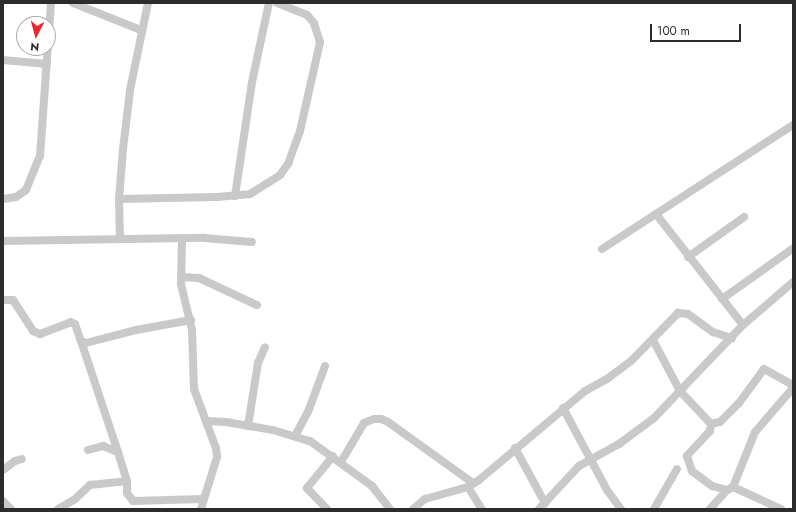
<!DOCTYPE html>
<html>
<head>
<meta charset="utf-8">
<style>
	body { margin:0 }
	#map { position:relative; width:796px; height:512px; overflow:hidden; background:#fff; font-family:Jost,sans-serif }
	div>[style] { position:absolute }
	.minor>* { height:8px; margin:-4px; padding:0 4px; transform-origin:4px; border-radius:4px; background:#c9c9c9 }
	span { translate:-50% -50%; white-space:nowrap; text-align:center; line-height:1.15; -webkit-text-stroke:4px #fff; paint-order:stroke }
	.frame { position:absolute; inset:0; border:4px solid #2c2c2c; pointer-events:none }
	.north { position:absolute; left:16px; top:16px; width:40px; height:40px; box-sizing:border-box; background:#fff; border:1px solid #ababab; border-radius:50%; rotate:186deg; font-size:11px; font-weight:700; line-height:16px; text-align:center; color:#2c2c2c }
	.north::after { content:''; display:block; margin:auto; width:14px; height:18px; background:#ea272e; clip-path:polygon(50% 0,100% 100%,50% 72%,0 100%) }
	.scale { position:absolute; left:650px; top:24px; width:91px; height:18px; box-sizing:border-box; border:2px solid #2c2c2c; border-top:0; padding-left:5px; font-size:12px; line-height:14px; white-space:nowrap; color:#2c2c2c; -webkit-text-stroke:3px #fff; paint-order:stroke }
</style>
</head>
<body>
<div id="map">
	<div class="minor">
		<div style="left:73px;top:3px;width:73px;rotate:21.7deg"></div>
		<div style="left:3px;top:60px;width:44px;rotate:5.2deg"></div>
		<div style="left:235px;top:196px;width:115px;rotate:-81.5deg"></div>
		<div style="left:252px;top:82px;width:81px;rotate:-77.9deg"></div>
		<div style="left:3px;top:199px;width:13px;rotate:-9deg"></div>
		<div style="left:16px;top:197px;width:12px;rotate:-35deg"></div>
		<div style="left:26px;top:190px;width:37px;rotate:-68deg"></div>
		<div style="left:40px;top:156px;width:153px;rotate:-85.9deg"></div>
		<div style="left:119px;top:199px;width:98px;rotate:-1.2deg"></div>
		<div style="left:217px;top:197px;width:33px;rotate:-5deg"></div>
		<div style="left:250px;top:194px;width:36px;rotate:-32deg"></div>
		<div style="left:280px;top:175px;width:14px;rotate:-54deg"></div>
		<div style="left:288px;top:164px;width:35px;rotate:-70deg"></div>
		<div style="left:300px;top:131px;width:91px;rotate:-77.3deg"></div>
		<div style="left:320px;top:42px;width:20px;rotate:-108deg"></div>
		<div style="left:314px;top:23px;width:11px;rotate:-131deg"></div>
		<div style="left:307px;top:15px;width:32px;rotate:-158deg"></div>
		<div style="left:656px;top:214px;width:141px;rotate:51.9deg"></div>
		<div style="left:120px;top:239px;width:40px;rotate:-91.4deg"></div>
		<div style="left:119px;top:199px;width:50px;rotate:-85.4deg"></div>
		<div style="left:123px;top:149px;width:59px;rotate:-83.2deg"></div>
		<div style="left:130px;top:90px;width:89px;rotate:-78.3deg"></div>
		<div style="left:182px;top:240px;width:44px;rotate:91.3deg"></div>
		<div style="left:181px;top:284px;width:47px;rotate:76.6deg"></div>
		<div style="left:192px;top:330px;width:59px;rotate:88.1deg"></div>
		<div style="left:194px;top:389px;width:63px;rotate:69.6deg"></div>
		<div style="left:216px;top:448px;width:9px;rotate:84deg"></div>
		<div style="left:217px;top:457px;width:54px;rotate:107.1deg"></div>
		<div style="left:3px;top:241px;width:201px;rotate:-0.9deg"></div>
		<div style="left:204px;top:238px;width:48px;rotate:4.8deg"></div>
		<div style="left:602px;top:249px;width:228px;rotate:-33deg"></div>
		<div style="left:688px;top:257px;width:69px;rotate:-35.5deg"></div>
		<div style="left:181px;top:277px;width:18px;rotate:3deg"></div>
		<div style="left:199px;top:278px;width:64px;rotate:25deg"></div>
		<div style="left:722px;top:299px;width:86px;rotate:-35.5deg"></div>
		<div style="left:3px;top:300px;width:10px"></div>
		<div style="left:13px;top:300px;width:37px;rotate:57deg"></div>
		<div style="left:33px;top:331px;width:8px;rotate:23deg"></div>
		<div style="left:40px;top:334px;width:33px;rotate:-21deg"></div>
		<div style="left:71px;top:322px;width:4px;rotate:27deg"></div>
		<div style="left:75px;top:324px;width:18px;rotate:71deg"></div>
		<div style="left:81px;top:341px;width:5px;rotate:22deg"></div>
		<div style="left:86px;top:343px;width:52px;rotate:-14.6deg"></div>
		<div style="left:136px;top:330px;width:56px;rotate:-10.3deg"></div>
		<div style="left:653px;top:340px;width:58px;rotate:62.1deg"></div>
		<div style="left:680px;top:391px;width:45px;rotate:46.8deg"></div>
		<div style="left:711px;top:424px;width:7px;rotate:98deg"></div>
		<div style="left:710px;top:431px;width:34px;rotate:133deg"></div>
		<div style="left:687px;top:456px;width:16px;rotate:72deg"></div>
		<div style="left:692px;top:471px;width:25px;rotate:37deg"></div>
		<div style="left:712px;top:486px;width:16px;rotate:15deg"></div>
		<div style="left:727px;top:490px;width:7px;rotate:-27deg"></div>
		<div style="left:733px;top:487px;width:59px;rotate:-68.2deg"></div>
		<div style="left:755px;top:432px;width:58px;rotate:-49.2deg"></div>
		<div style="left:81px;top:341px;width:117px;rotate:71.6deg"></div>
		<div style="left:563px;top:408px;width:93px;rotate:61.8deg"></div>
		<div style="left:607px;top:490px;width:24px;rotate:54deg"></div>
		<div style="left:207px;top:421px;width:19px;rotate:3deg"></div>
		<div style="left:226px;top:422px;width:48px;rotate:9.7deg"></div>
		<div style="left:273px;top:430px;width:39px;rotate:17deg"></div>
		<div style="left:310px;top:441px;width:77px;rotate:36deg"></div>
		<div style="left:372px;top:486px;width:29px;rotate:52deg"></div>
		<div style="left:711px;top:424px;width:9px;rotate:-13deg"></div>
		<div style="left:720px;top:422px;width:27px;rotate:-45deg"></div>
		<div style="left:739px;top:403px;width:42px;rotate:-53.7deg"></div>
		<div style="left:764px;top:369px;width:33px;rotate:29deg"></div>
		<div style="left:248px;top:426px;width:64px;rotate:-81deg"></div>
		<div style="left:258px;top:363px;width:17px;rotate:-66deg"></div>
		<div style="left:295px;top:436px;width:27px;rotate:-62deg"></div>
		<div style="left:308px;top:412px;width:49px;rotate:-69.7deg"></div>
		<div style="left:515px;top:448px;width:63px;rotate:61.4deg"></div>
		<div style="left:88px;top:450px;width:16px;rotate:-15deg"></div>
		<div style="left:103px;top:446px;width:16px;rotate:22deg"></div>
		<div style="left:118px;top:452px;width:30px;rotate:73deg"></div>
		<div style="left:127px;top:481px;width:12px;rotate:90deg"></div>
		<div style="left:127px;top:493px;width:10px;rotate:53deg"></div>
		<div style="left:133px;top:501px;width:70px;rotate:-1.6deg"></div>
		<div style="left:341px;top:462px;width:45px;rotate:-59.5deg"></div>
		<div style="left:364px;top:423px;width:11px;rotate:-22deg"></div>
		<div style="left:374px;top:419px;width:7px"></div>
		<div style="left:381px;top:419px;width:8px;rotate:23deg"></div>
		<div style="left:388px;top:422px;width:105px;rotate:35.7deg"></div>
		<div style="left:3px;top:470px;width:15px;rotate:-37deg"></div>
		<div style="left:15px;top:461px;width:7px;rotate:-16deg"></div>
		<div style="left:468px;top:487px;width:26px;rotate:58deg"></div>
		<div style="left:733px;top:487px;width:53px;rotate:24.6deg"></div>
		<div style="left:3px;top:501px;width:11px;rotate:45deg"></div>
		<div style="left:58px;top:509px;width:20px;rotate:-30deg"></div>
		<div style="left:75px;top:499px;width:21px;rotate:-43deg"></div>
		<div style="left:90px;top:485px;width:37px;rotate:-6deg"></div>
		<div style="left:327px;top:509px;width:29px;rotate:-134deg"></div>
		<div style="left:307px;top:488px;width:41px;rotate:-50.9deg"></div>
		<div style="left:413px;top:509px;width:16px;rotate:-40deg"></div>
		<div style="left:425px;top:499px;width:45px;rotate:-15.6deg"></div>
		<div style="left:468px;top:487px;width:13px;rotate:-32deg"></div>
		<div style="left:479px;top:480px;width:138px;rotate:-40deg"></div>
		<div style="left:585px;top:391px;width:25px;rotate:-29deg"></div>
		<div style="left:607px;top:379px;width:31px;rotate:-37deg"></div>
		<div style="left:632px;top:360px;width:66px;rotate:-45.6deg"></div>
		<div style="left:678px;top:313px;width:10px;rotate:6deg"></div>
		<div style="left:688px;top:314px;width:31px;rotate:36deg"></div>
		<div style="left:713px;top:332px;width:20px;rotate:18deg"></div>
		<div style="left:539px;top:509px;width:59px;rotate:-47.1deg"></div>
		<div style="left:579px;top:466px;width:46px;rotate:-28.8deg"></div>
		<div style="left:619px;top:444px;width:44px;rotate:-36.6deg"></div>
		<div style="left:654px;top:418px;width:129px;rotate:-46.3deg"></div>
		<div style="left:743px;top:325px;width:66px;rotate:-40.7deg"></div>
		<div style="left:654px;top:509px;width:46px;rotate:-60.1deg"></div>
		<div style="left:710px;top:509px;width:25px;rotate:-48deg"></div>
	</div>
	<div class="frame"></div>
	<div class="north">N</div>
	<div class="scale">100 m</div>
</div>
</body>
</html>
